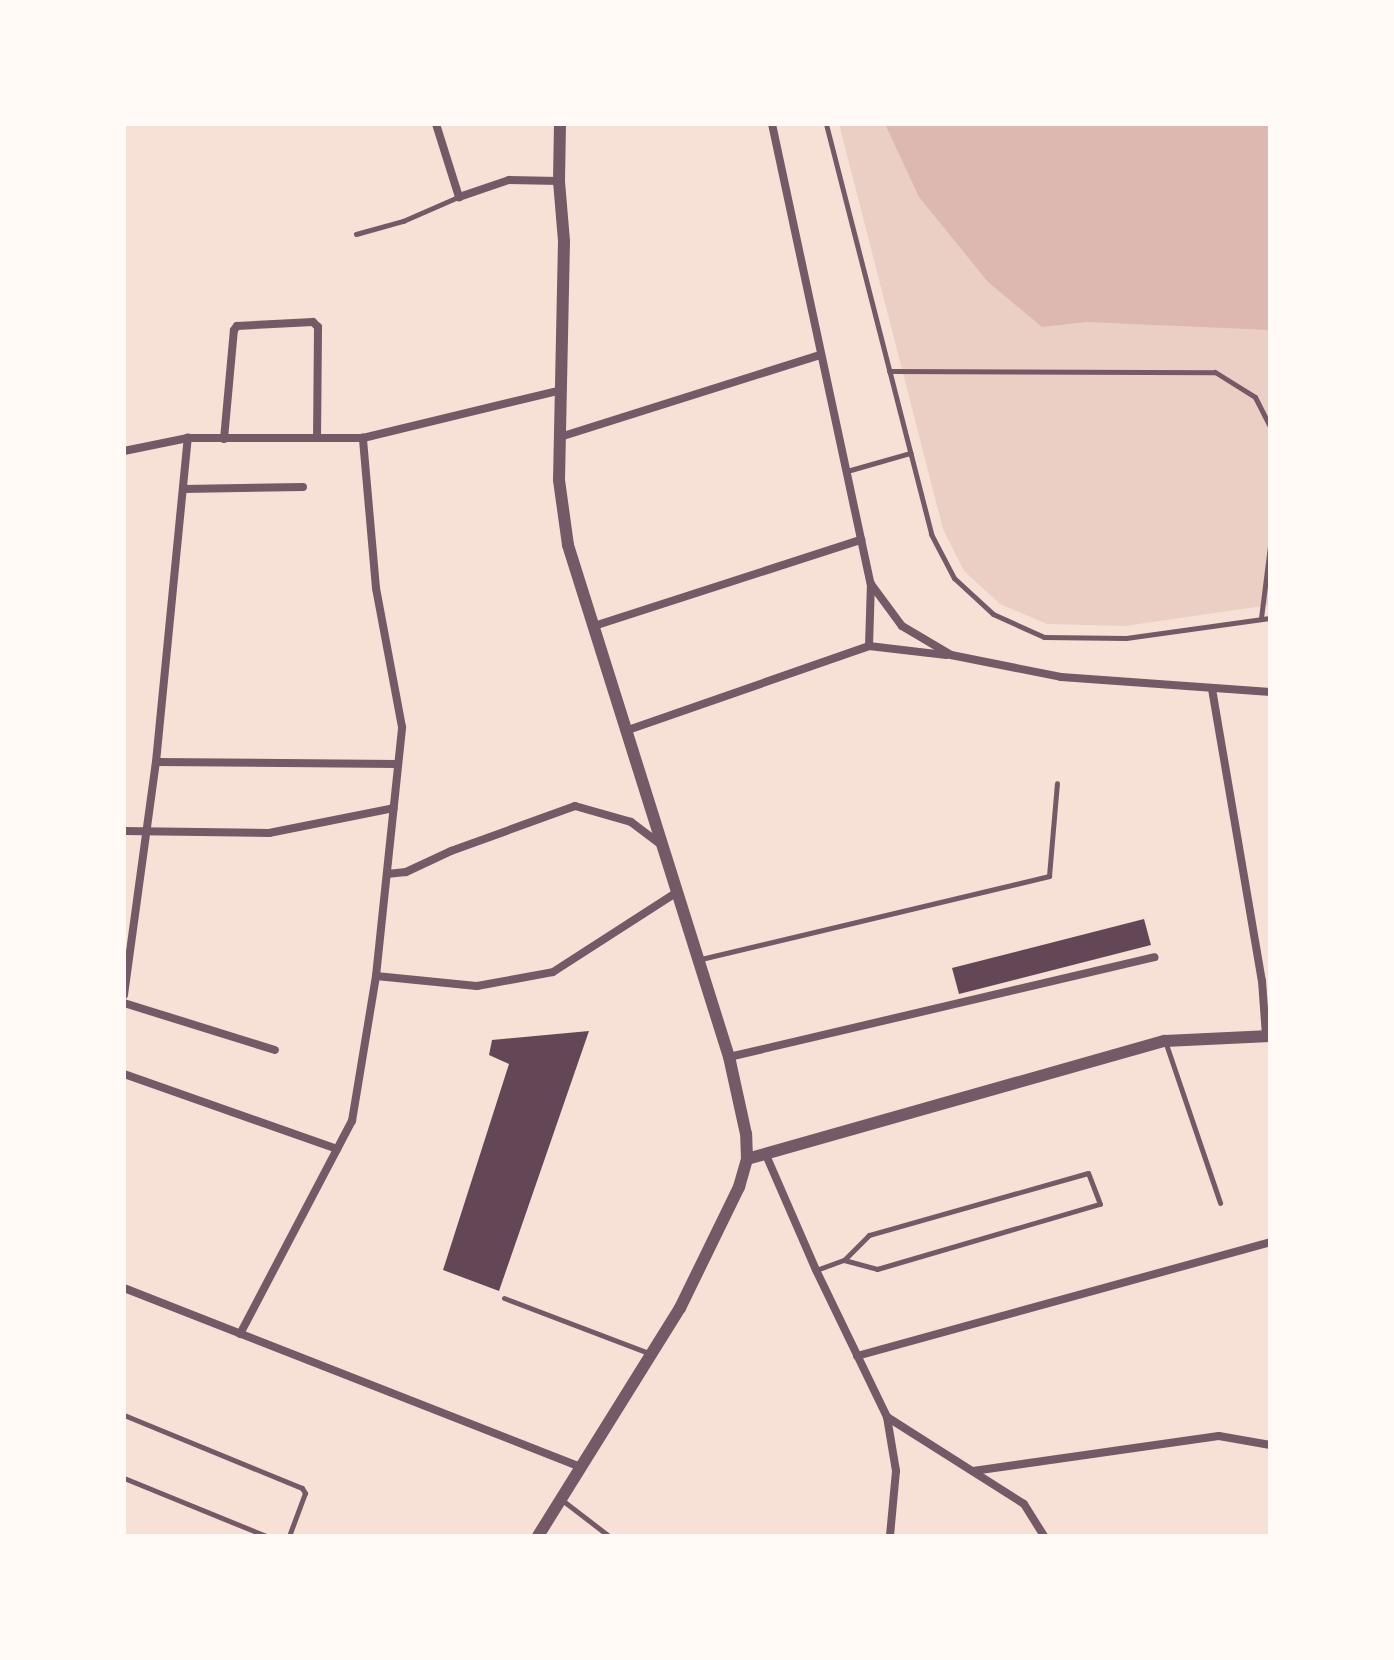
<!DOCTYPE html>
<html>
<head>
<meta charset="utf-8">
<style>
	body { margin:0 }
	#map { position:relative; width:1394px; height:1660px; overflow:hidden; background:#f7e1d7; font-family:Cabin,sans-serif }
	div>[style] { position:absolute }
	.green>* { inset:0; background:#ebcfc5 }
	.water>* { inset:0; background:#dcb8b0 }
	.building>* { inset:0; background:#644757 }
	.service>* { height:5px; margin:-2.5px; padding:0 2.5px; transform-origin:2.5px; border-radius:2.5px; background:#755966 }
	.minor>* { height:8px; margin:-4px; padding:0 4px; transform-origin:4px; border-radius:4px; background:#755966 }
	.tertiary>* { height:12px; margin:-6px; padding:0 6px; transform-origin:6px; border-radius:6px; background:#755966 }
	span { translate:-50% -50%; white-space:nowrap; text-align:center; line-height:1.15; -webkit-text-stroke:7px #fffaf5; paint-order:stroke }
	.frame { position:absolute; inset:0; border:126px solid #fffaf5; pointer-events:none }
</style>
</head>
<body>
<div id="map">
	<div class="green">
		<div style="clip-path:polygon(839px 124px,1270px 124px,1270px 605px,1125px 626px,1047px 624px,1000px 604px,964px 571px,943px 529px)"></div>
	</div>
	<div class="water">
		<div style="clip-path:polygon(885px 124px,1270px 124px,1270px 330px,1087px 322px,1042px 327px,988px 282px,919px 197px)"></div>
	</div>
	<div class="building">
		<div style="clip-path:polygon(1144px 919px,1151px 945px,959px 994px,952px 968px)"></div>
		<div style="clip-path:polygon(589px 1031px,499px 1291px,443px 1270px,509px 1064px,489px 1055px,492px 1040px)"></div>
	</div>
	<div class="service">
		<div style="left:826px;top:124px;width:423px;rotate:75.6deg"></div>
		<div style="left:931px;top:534px;width:50px;rotate:62.4deg"></div>
		<div style="left:954px;top:578px;width:53px;rotate:42.7deg"></div>
		<div style="left:993px;top:614px;width:56px;rotate:24.3deg"></div>
		<div style="left:1044px;top:637px;width:82px;rotate:0.7deg"></div>
		<div style="left:1126px;top:638px;width:145px;rotate:-7.9deg"></div>
		<div style="left:356px;top:234px;width:49px;rotate:-15.5deg"></div>
		<div style="left:403px;top:221px;width:60px;rotate:-23.6deg"></div>
		<div style="left:889px;top:371px;width:326px;rotate:0.2deg"></div>
		<div style="left:1215px;top:372px;width:47px;rotate:32deg"></div>
		<div style="left:1255px;top:397px;width:34px;rotate:63deg"></div>
		<div style="left:847px;top:471px;width:66px;rotate:-15.9deg"></div>
		<div style="left:1261px;top:618px;width:73px;rotate:-82.9deg"></div>
		<div style="left:701px;top:959px;width:358px;rotate:-13.4deg"></div>
		<div style="left:1049px;top:876px;width:93px;rotate:-85.1deg"></div>
		<div style="left:1165px;top:1041px;width:171px;rotate:71.2deg"></div>
		<div style="left:816px;top:1270px;width:30px;rotate:-20deg"></div>
		<div style="left:844px;top:1260px;width:34px;rotate:15deg"></div>
		<div style="left:877px;top:1269px;width:232px;rotate:-16.3deg"></div>
		<div style="left:1100px;top:1204px;width:33px;rotate:-111deg"></div>
		<div style="left:1088px;top:1173px;width:228px;rotate:164.2deg"></div>
		<div style="left:869px;top:1235px;width:35px;rotate:135deg"></div>
		<div style="left:504px;top:1298px;width:155px;rotate:20.8deg"></div>
		<div style="left:124px;top:1415px;width:192px;rotate:22.3deg"></div>
		<div style="left:302px;top:1488px;width:6px;rotate:59deg"></div>
		<div style="left:305px;top:1493px;width:46px;rotate:110.4deg"></div>
		<div style="left:124px;top:1478px;width:153px;rotate:22.2deg"></div>
		<div style="left:562px;top:1500px;width:59px;rotate:37.5deg"></div>
	</div>
	<div class="minor">
		<div style="left:436px;top:124px;width:77px;rotate:72.5deg"></div>
		<div style="left:459px;top:197px;width:53px;rotate:-18.8deg"></div>
		<div style="left:509px;top:180px;width:50px;rotate:1.1deg"></div>
		<div style="left:772px;top:124px;width:471px;rotate:77.9deg"></div>
		<div style="left:871px;top:584px;width:52px;rotate:53.6deg"></div>
		<div style="left:902px;top:626px;width:57px;rotate:30.6deg"></div>
		<div style="left:951px;top:655px;width:112px;rotate:11.3deg"></div>
		<div style="left:1061px;top:677px;width:210px;rotate:4.1deg"></div>
		<div style="left:560px;top:437px;width:273px;rotate:-17.5deg"></div>
		<div style="left:224px;top:439px;width:109px;rotate:-84.8deg"></div>
		<div style="left:234px;top:330px;width:5px;rotate:-53deg"></div>
		<div style="left:237px;top:326px;width:76px;rotate:-3deg"></div>
		<div style="left:313px;top:322px;width:7px;rotate:45deg"></div>
		<div style="left:318px;top:327px;width:111px;rotate:90.5deg"></div>
		<div style="left:124px;top:451px;width:65px;rotate:-11.5deg"></div>
		<div style="left:188px;top:438px;width:175px"></div>
		<div style="left:363px;top:438px;width:204px;rotate:-13.6deg"></div>
		<div style="left:183px;top:489px;width:120px;rotate:-1deg"></div>
		<div style="left:594px;top:626px;width:281px;rotate:-17.9deg"></div>
		<div style="left:869px;top:646px;width:62px;rotate:-88.2deg"></div>
		<div style="left:1212px;top:689px;width:296px;rotate:80.3deg"></div>
		<div style="left:1262px;top:981px;width:54px;rotate:85.8deg"></div>
		<div style="left:628px;top:730px;width:255px;rotate:-19.2deg"></div>
		<div style="left:869px;top:646px;width:78px;rotate:6.7deg"></div>
		<div style="left:156px;top:762px;width:242px;rotate:0.5deg"></div>
		<div style="left:124px;top:831px;width:145px;rotate:0.8deg"></div>
		<div style="left:269px;top:833px;width:127px;rotate:-11.3deg"></div>
		<div style="left:387px;top:874px;width:19px;rotate:-6deg"></div>
		<div style="left:406px;top:872px;width:50px;rotate:-25deg"></div>
		<div style="left:451px;top:851px;width:132px;rotate:-19.9deg"></div>
		<div style="left:575px;top:806px;width:58px;rotate:15.9deg"></div>
		<div style="left:631px;top:822px;width:39px;rotate:37deg"></div>
		<div style="left:376px;top:976px;width:101px;rotate:5.7deg"></div>
		<div style="left:477px;top:986px;width:77px;rotate:-10.4deg"></div>
		<div style="left:553px;top:972px;width:148px;rotate:-32.8deg"></div>
		<div style="left:124px;top:995px;width:235px;rotate:-82.2deg"></div>
		<div style="left:156px;top:762px;width:326px;rotate:-84.4deg"></div>
		<div style="left:124px;top:1003px;width:158px;rotate:17.3deg"></div>
		<div style="left:729px;top:1057px;width:437px;rotate:-13.2deg"></div>
		<div style="left:124px;top:1074px;width:226px;rotate:19.4deg"></div>
		<div style="left:766px;top:1155px;width:125px;rotate:66.5deg"></div>
		<div style="left:816px;top:1270px;width:163px;rotate:64.2deg"></div>
		<div style="left:887px;top:1417px;width:55px;rotate:80.5deg"></div>
		<div style="left:896px;top:1471px;width:65px;rotate:95.3deg"></div>
		<div style="left:124px;top:1288px;width:489px;rotate:21.4deg"></div>
		<div style="left:240px;top:1334px;width:241px;rotate:-62.3deg"></div>
		<div style="left:352px;top:1121px;width:147px;rotate:-80.6deg"></div>
		<div style="left:376px;top:976px;width:250px;rotate:-84deg"></div>
		<div style="left:402px;top:727px;width:141px;rotate:-100.6deg"></div>
		<div style="left:376px;top:588px;width:151px;rotate:-95deg"></div>
		<div style="left:857px;top:1356px;width:428px;rotate:-15.4deg"></div>
		<div style="left:887px;top:1417px;width:162px;rotate:32.4deg"></div>
		<div style="left:1024px;top:1504px;width:38px;rotate:58deg"></div>
		<div style="left:973px;top:1471px;width:248px;rotate:-8.1deg"></div>
		<div style="left:1219px;top:1436px;width:52px;rotate:10deg"></div>
	</div>
	<div class="tertiary">
		<div style="left:747px;top:1159px;width:434px;rotate:-15.8deg"></div>
		<div style="left:1165px;top:1041px;width:105px;rotate:-2.7deg"></div>
		<div style="left:538px;top:1536px;width:269px;rotate:-58.1deg"></div>
		<div style="left:680px;top:1308px;width:135px;rotate:-64deg"></div>
		<div style="left:739px;top:1187px;width:29px;rotate:-74deg"></div>
		<div style="left:747px;top:1159px;width:25px;rotate:-92deg"></div>
		<div style="left:746px;top:1134px;width:79px;rotate:-102.4deg"></div>
		<div style="left:729px;top:1057px;width:537px;rotate:-107.46deg"></div>
		<div style="left:568px;top:545px;width:66px;rotate:-97.9deg"></div>
		<div style="left:559px;top:480px;width:239px;rotate:-88.8deg"></div>
		<div style="left:564px;top:241px;width:60px;rotate:-94.8deg"></div>
		<div style="left:559px;top:181px;width:57px;rotate:-89deg"></div>
	</div>
	<div class="frame"></div>
</div>
</body>
</html>
